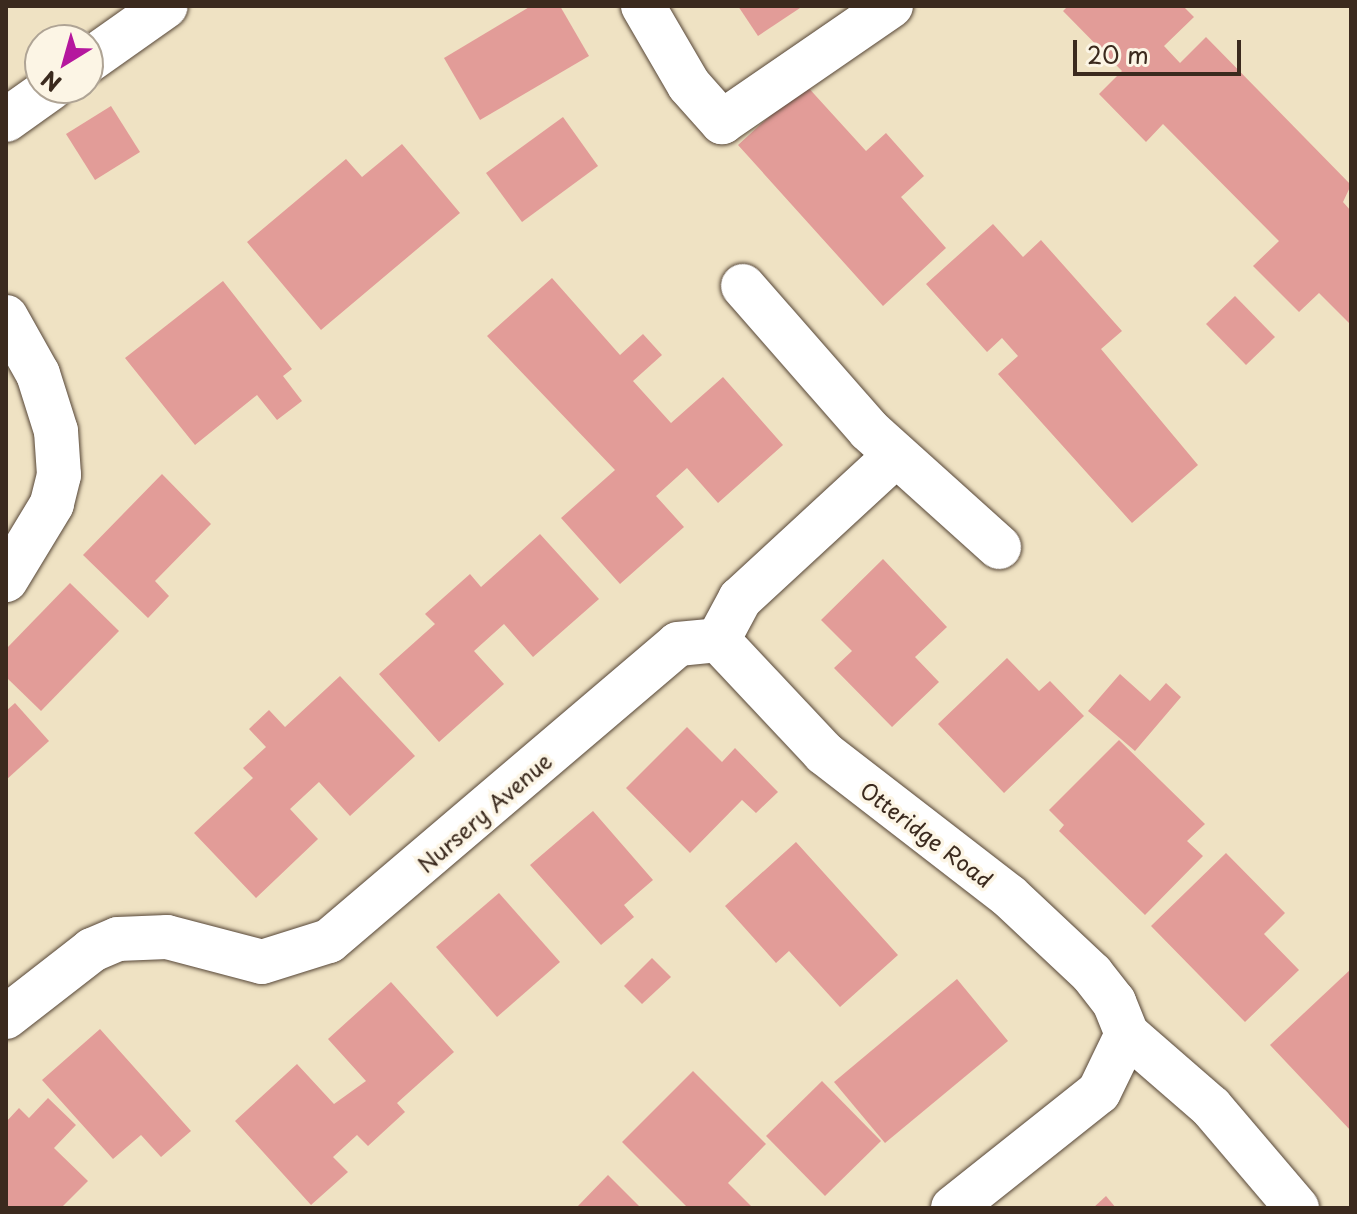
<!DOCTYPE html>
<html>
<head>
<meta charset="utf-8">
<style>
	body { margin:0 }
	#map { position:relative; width:1357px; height:1214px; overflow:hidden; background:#efe2c3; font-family:"Playpen Sans",sans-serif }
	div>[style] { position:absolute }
	.building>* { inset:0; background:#e29c98 }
	.roads { filter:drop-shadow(0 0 2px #564637) drop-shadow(0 0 2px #564637) }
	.minor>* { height:44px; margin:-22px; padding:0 22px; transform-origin:22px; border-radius:22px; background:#fff }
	span { translate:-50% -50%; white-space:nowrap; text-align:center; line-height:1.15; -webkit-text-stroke:7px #fcf5e5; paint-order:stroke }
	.street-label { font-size:22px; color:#3b2a1e }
	.frame { position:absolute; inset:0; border:8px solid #3b2a1e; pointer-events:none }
	.north { position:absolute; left:24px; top:24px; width:80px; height:80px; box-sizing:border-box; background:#fcf5e5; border:2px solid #afa495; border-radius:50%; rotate:217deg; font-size:22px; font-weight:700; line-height:32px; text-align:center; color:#3b2a1e }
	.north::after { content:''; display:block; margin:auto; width:28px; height:36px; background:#b5179e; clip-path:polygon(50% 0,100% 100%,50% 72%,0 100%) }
	.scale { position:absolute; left:1073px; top:40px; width:168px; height:36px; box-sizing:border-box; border:4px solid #3b2a1e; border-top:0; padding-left:10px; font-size:24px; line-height:28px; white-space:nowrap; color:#3b2a1e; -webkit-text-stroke:6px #fcf5e5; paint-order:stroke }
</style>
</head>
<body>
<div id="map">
	<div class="building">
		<div style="clip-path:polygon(531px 6px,560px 6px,589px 56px,480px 120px,444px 58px)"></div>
		<div style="clip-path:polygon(738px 6px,803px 6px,758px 36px)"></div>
		<div style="clip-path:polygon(1068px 6px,1183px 6px,1194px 17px,1164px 46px,1180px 63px,1206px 37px,1351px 185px,1343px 202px,1351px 211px,1351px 325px,1319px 293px,1299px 312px,1253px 266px,1279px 241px,1163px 124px,1146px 142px,1099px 94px,1122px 71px,1063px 11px)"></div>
		<div style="clip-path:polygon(805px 84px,866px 151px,886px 133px,924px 176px,901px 197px,946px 248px,883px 306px,738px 145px)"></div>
		<div style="clip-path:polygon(111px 106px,140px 152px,95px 180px,66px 134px)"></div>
		<div style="clip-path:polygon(563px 117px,598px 166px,522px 222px,486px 173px)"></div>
		<div style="clip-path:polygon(402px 144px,460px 213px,321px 330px,247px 242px,346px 159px,362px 177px)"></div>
		<div style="clip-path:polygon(993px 224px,1023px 257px,1041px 240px,1122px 331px,1101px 349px,1198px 465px,1132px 523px,998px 374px,1018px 356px,1002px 338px,987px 352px,926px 284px)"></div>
		<div style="clip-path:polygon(552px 278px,620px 355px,643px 334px,662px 355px,633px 381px,671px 423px,723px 377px,783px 445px,718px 503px,687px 468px,656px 496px,684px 527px,620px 584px,561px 518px,615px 470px,487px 336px)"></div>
		<div style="clip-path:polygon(223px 281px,292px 369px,283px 376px,302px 401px,277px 420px,257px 395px,195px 445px,125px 358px)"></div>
		<div style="clip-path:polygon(1235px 296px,1275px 337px,1246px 365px,1206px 324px)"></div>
		<div style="clip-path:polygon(162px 474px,211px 524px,155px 581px,169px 596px,148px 618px,83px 555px)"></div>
		<div style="clip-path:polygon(540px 534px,599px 599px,533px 657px,504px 624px,474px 651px,504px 684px,439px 742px,379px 674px,435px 624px,425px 614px,470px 574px,481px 587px)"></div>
		<div style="clip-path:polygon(883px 559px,947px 627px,915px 657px,939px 682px,892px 727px,834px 668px,852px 651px,821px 620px)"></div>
		<div style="clip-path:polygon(70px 583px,119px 631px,41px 711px,6px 677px,6px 649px)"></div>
		<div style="clip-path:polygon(1007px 658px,1039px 691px,1050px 681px,1084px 716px,1004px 793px,938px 724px)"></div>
		<div style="clip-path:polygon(1120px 674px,1150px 701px,1166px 683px,1181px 697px,1135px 751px,1088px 711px)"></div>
		<div style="clip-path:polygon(340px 676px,415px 756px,350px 816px,319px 782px,290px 809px,318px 839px,256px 898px,194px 833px,253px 778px,243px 768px,266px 747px,249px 729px,269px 710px,285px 727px)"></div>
		<div style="clip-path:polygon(15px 703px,49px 741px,6px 780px,6px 711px)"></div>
		<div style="clip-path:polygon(687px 727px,722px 762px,735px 748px,778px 792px,756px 813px,742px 800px,690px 853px,626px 788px)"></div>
		<div style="clip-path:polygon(1119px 740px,1205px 824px,1187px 841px,1203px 856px,1145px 915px,1059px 831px,1064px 825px,1049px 810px)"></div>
		<div style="clip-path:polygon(593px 811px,653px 880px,624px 905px,634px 917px,601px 945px,530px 865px)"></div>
		<div style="clip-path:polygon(796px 842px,898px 955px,840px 1007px,789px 951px,776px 963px,725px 906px)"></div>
		<div style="clip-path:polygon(1226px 853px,1285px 913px,1264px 934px,1299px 970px,1245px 1022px,1151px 926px)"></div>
		<div style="clip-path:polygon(499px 893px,560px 962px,497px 1017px,436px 947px)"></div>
		<div style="clip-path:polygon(652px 958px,671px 977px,642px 1004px,624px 986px)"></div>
		<div style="clip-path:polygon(1351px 969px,1351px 1131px,1270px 1045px)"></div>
		<div style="clip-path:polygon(957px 979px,1008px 1041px,885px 1143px,834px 1082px)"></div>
		<div style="clip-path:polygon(391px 982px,454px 1052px,397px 1103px,405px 1112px,368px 1146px,357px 1135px,333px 1157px,348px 1172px,311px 1205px,235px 1121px,297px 1064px,334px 1104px,366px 1081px,328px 1039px)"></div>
		<div style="clip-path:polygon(100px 1029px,191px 1131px,161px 1157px,141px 1135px,113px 1159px,42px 1080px)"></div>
		<div style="clip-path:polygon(693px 1071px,766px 1144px,728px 1183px,753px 1208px,688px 1208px,622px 1142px)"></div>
		<div style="clip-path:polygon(822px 1081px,881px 1141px,825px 1196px,766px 1136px)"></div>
		<div style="clip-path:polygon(48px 1098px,76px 1125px,54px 1148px,88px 1181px,61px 1208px,6px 1208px,6px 1122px,19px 1108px,29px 1118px)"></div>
		<div style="clip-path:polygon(608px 1175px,641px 1208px,576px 1208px)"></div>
		<div style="clip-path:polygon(1106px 1196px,1116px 1208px,1093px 1208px)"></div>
	</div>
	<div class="roads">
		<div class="minor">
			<div style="left:643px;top:6px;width:91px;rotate:59.8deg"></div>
			<div style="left:689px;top:85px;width:50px;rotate:48.3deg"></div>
			<div style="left:722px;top:122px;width:205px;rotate:-34.5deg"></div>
			<div style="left:88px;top:61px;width:95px;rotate:-35.2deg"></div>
			<div style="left:6px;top:120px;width:55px;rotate:-35.4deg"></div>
			<div style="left:743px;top:286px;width:191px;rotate:48.8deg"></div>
			<div style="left:869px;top:430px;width:175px;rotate:42deg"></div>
			<div style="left:6px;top:317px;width:65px;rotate:60.7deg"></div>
			<div style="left:38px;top:374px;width:60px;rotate:72.5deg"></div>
			<div style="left:56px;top:431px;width:44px;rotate:86.1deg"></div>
			<div style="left:59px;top:475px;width:30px;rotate:104deg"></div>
			<div style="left:52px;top:504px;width:89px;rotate:121.2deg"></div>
			<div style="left:718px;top:640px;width:155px;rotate:46.8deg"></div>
			<div style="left:824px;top:753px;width:234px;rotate:37.7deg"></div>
			<div style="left:1009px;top:896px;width:114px;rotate:43.2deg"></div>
			<div style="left:1092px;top:974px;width:36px;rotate:52deg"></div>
			<div style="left:1114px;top:1002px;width:35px;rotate:68deg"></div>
			<div style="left:1127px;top:1034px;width:111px;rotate:41deg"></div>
			<div style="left:1211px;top:1107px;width:133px;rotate:49.6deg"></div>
			<div style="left:6px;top:1017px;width:109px;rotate:-37.9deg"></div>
			<div style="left:92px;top:950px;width:28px;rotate:-23deg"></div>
			<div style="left:118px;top:939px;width:49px;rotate:-2.3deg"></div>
			<div style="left:167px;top:937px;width:98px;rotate:14.7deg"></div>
			<div style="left:262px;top:962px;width:70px;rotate:-17.4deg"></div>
			<div style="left:329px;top:941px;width:458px;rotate:-40.4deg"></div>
			<div style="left:678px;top:644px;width:40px;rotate:-5.7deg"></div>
			<div style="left:718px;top:640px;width:47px;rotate:-61.8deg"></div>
			<div style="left:740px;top:599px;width:212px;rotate:-42.7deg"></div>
			<div style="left:953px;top:1208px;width:186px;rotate:-38.5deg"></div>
			<div style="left:1099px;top:1092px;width:64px;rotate:-64.2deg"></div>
		</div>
	</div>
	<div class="street-label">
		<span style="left:484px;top:812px;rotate:-41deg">Nursery Avenue</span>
		<span style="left:927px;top:834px;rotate:37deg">Otteridge Road</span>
	</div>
	<div class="frame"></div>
	<div class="north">N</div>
	<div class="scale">20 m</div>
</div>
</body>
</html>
